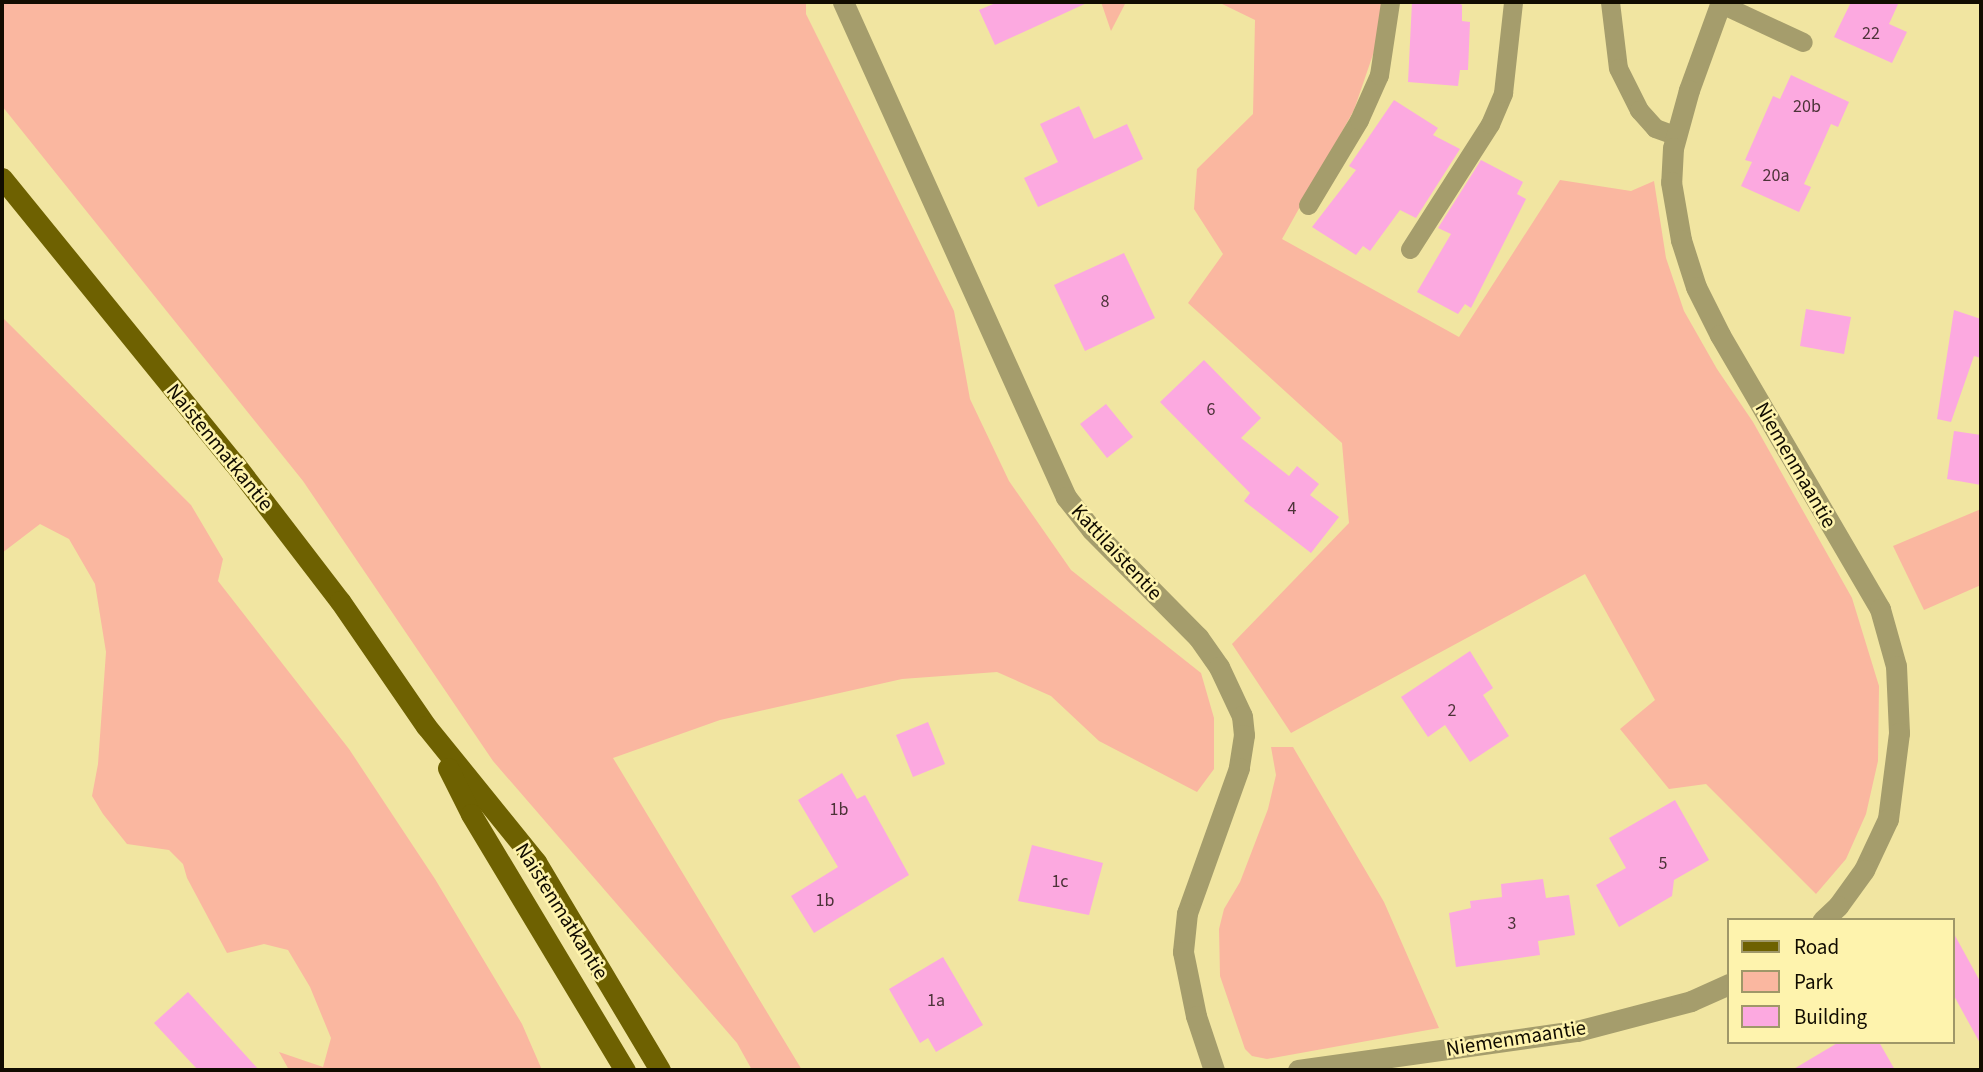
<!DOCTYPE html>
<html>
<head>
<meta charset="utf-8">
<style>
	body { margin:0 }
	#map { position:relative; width:1983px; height:1072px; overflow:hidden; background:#f1e5a1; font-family:"Source Sans 3",sans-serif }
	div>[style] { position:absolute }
	.green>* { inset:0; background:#fab7a0 }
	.building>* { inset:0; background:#fca9e0 }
	.service>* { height:19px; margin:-9.5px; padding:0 9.5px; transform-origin:9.5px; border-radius:9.5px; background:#a59d6c }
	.minor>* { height:21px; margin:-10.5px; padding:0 10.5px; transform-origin:10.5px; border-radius:10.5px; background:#a59d6c }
	.primary>* { height:21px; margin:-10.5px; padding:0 10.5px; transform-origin:10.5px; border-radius:10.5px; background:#6e6101 }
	span { translate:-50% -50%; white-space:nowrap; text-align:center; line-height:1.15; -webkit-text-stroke:5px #fef3ad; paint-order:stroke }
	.number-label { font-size:18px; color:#4c3338 }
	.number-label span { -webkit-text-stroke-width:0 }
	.street-label { font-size:21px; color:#110c00 }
	.frame { position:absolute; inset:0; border:4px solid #110c00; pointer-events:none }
	.legend { position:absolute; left:1727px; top:918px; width:228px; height:126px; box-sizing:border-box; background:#fef3ad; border:2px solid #9f9768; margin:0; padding:9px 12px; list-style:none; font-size:21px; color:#110c00 }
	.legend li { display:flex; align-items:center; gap:14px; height:35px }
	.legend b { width:35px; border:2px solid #9f9768 }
</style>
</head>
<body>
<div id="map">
	<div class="green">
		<div style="clip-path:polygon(2px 2px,806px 2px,806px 14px,954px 311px,970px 399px,1009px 481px,1071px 570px,1201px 673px,1214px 718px,1214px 769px,1197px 792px,1099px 741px,1051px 696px,997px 672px,902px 679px,720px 720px,613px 758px,802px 1070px,752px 1070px,737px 1043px,493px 761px,303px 481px,2px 106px)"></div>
		<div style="clip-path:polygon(1101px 2px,1126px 2px,1111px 31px)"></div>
		<div style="clip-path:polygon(1218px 2px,1383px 2px,1381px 31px,1354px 110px,1282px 239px,1459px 337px,1560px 180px,1631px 191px,1654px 181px,1666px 258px,1684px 311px,1717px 369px,1753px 422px,1852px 598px,1879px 686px,1878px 761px,1866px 814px,1846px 859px,1816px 894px,1706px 784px,1669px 789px,1620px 729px,1655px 700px,1585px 574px,1291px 733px,1232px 644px,1349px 523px,1342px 443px,1188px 303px,1223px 254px,1194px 209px,1197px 169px,1253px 114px,1255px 20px)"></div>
		<div style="clip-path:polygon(2px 317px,191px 505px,223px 559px,218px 581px,349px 749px,435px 879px,522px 1024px,542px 1070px,289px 1070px,279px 1052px,323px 1067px,331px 1038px,310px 987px,288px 950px,264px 944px,227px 953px,187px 878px,183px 864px,169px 850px,127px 844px,103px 814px,92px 796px,98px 764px,106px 652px,95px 584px,69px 539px,40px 524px,2px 553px)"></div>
		<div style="clip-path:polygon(1981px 509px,1981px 585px,1924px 610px,1893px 546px)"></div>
		<div style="clip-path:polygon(1271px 747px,1293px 747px,1384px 902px,1439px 1028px,1267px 1059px,1252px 1056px,1245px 1049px,1220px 976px,1219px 929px,1224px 909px,1240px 882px,1268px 809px,1276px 775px)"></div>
	</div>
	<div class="building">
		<div style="clip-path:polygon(998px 2px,1089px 2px,995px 45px,979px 10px)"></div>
		<div style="clip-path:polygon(1412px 2px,1457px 2px,1462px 5px,1462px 21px,1470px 22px,1468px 70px,1460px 70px,1458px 86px,1408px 82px)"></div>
		<div style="clip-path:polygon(1851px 2px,1899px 2px,1889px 24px,1907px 32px,1892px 63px,1834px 37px)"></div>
		<div style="clip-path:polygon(1791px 75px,1849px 102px,1838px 127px,1831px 124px,1820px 149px,1804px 184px,1811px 187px,1799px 212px,1741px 186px,1752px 162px,1745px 160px,1773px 96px,1780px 99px)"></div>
		<div style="clip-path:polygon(1394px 100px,1438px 128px,1433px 135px,1460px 149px,1416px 218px,1400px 210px,1370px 251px,1363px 246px,1356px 255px,1312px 227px,1356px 170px,1349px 166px)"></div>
		<div style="clip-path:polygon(1079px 106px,1094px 139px,1127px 124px,1143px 159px,1038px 207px,1024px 178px,1058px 162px,1040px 124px)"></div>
		<div style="clip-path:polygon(1481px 160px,1523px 182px,1517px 194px,1526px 199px,1471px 308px,1465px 304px,1458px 314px,1417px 292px,1451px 234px,1438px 228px)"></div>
		<div style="clip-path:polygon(1124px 253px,1155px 318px,1085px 351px,1054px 285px)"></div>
		<div style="clip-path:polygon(1806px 309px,1851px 317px,1844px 354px,1800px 346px)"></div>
		<div style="clip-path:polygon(1954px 310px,1981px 319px,1981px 358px,1974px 356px,1951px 422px,1937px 419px)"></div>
		<div style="clip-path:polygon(1204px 360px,1261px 418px,1241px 438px,1289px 476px,1297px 466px,1319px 484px,1310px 495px,1339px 517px,1311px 553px,1244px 501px,1250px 493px,1160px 402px)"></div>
		<div style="clip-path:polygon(1106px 404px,1133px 437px,1107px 458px,1080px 424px)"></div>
		<div style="clip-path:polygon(1954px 431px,1981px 435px,1981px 485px,1947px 479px)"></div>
		<div style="clip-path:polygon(1470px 651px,1493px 688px,1483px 695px,1509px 736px,1470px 762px,1445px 725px,1428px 737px,1401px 697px)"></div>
		<div style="clip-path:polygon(928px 722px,945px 764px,913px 777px,896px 735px)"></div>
		<div style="clip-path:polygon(842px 773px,857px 799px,865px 795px,909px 875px,814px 933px,791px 896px,838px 867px,798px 800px)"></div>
		<div style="clip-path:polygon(1675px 800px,1709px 860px,1674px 880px,1672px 896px,1619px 927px,1596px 885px,1626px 868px,1609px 838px)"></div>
		<div style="clip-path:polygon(1032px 845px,1103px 863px,1089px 915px,1018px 901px)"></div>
		<div style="clip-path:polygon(1543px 879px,1546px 898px,1569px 895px,1575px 935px,1538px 941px,1540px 955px,1456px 967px,1449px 913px,1471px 908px,1470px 901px,1502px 897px,1501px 884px)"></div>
		<div style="clip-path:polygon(1953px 932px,1981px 983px,1981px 1045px,1953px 994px)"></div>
		<div style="clip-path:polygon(943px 957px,983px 1025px,936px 1052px,928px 1038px,920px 1043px,889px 989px)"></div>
		<div style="clip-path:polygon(188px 992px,259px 1070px,198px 1070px,154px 1023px)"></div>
		<div style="clip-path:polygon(1839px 1042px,1879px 1042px,1895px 1070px,1792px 1070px)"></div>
	</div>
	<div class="service">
		<div style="left:1610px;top:2px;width:66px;rotate:83.1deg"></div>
		<div style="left:1618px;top:68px;width:47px;rotate:63.4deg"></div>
		<div style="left:1639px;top:110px;width:24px;rotate:48deg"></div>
		<div style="left:1655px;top:128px;width:23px;rotate:20deg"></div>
		<div style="left:1721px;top:4px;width:90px;rotate:24.9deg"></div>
		<div style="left:1308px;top:205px;width:99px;rotate:-59deg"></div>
		<div style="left:1359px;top:120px;width:49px;rotate:-66deg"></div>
		<div style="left:1379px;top:75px;width:74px;rotate:-81.4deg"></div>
		<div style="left:1410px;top:249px;width:148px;rotate:-57.4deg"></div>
		<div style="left:1490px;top:124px;width:34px;rotate:-67deg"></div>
		<div style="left:1503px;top:93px;width:92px;rotate:-83.7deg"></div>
	</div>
	<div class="minor">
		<div style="left:843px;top:2px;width:543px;rotate:65.75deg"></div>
		<div style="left:1066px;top:497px;width:42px;rotate:51.8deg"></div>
		<div style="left:1092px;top:530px;width:151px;rotate:45.3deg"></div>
		<div style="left:1198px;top:637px;width:37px;rotate:55deg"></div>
		<div style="left:1219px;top:667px;width:54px;rotate:64.9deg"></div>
		<div style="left:1242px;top:716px;width:19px;rotate:84deg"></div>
		<div style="left:1244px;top:735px;width:33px;rotate:99deg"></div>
		<div style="left:1239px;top:768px;width:154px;rotate:109.7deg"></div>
		<div style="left:1187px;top:913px;width:39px;rotate:96deg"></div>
		<div style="left:1183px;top:952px;width:65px;rotate:78.5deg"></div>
		<div style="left:1196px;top:1016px;width:57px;rotate:71.6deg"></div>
		<div style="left:1721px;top:2px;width:94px;rotate:110deg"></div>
		<div style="left:1689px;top:90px;width:60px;rotate:105.4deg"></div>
		<div style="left:1673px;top:148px;width:34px;rotate:93deg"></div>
		<div style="left:1671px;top:182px;width:59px;rotate:80.2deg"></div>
		<div style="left:1681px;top:240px;width:49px;rotate:72.3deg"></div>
		<div style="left:1696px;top:287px;width:54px;rotate:63.4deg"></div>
		<div style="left:1720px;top:335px;width:317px;rotate:59.7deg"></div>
		<div style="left:1880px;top:609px;width:59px;rotate:74.3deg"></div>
		<div style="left:1896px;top:666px;width:67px;rotate:87.4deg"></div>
		<div style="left:1899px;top:733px;width:87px;rotate:97.3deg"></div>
		<div style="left:1888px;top:819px;width:56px;rotate:115.2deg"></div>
		<div style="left:1864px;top:870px;width:44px;rotate:125.8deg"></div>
		<div style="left:1838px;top:906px;width:21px;rotate:137deg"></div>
		<div style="left:1298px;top:1070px;width:282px;rotate:-8deg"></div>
		<div style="left:1577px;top:1031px;width:118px;rotate:-14.7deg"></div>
		<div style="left:1691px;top:1001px;width:42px;rotate:-24.1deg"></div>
	</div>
	<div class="primary">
		<div style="left:2px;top:178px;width:367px;rotate:50.9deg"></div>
		<div style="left:234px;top:463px;width:174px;rotate:52.5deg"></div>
		<div style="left:340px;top:601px;width:152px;rotate:55.5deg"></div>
		<div style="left:426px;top:726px;width:175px;rotate:51deg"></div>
		<div style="left:536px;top:862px;width:242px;rotate:59.2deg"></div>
		<div style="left:448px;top:768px;width:51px;rotate:63.4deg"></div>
		<div style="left:471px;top:814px;width:299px;rotate:59deg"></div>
	</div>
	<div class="number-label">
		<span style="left:1871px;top:34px">22</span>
		<span style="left:1807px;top:107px">20b</span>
		<span style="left:1776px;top:176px">20a</span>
		<span style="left:1105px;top:302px">8</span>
		<span style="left:1211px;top:410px">6</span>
		<span style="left:1292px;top:509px">4</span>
		<span style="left:1452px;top:711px">2</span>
		<span style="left:839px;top:810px">1b</span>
		<span style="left:1663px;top:864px">5</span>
		<span style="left:1060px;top:882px">1c</span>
		<span style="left:825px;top:901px">1b</span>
		<span style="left:1512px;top:924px">3</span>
		<span style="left:936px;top:1001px">1a</span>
	</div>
	<div class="street-label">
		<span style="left:220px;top:447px;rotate:51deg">Naistenmatkantie</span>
		<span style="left:1796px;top:465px;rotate:60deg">Niemenmaantie</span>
		<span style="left:1117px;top:552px;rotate:47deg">Kattilaistentie</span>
		<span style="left:562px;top:911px;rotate:58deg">Naistenmatkantie</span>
		<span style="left:1516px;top:1038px;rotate:-9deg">Niemenmaantie</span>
	</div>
	<div class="frame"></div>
	<ul class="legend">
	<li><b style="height:9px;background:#6e6101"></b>Road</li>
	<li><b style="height:19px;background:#fab7a0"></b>Park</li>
	<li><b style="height:19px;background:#fca9e0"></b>Building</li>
	</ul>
</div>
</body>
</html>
